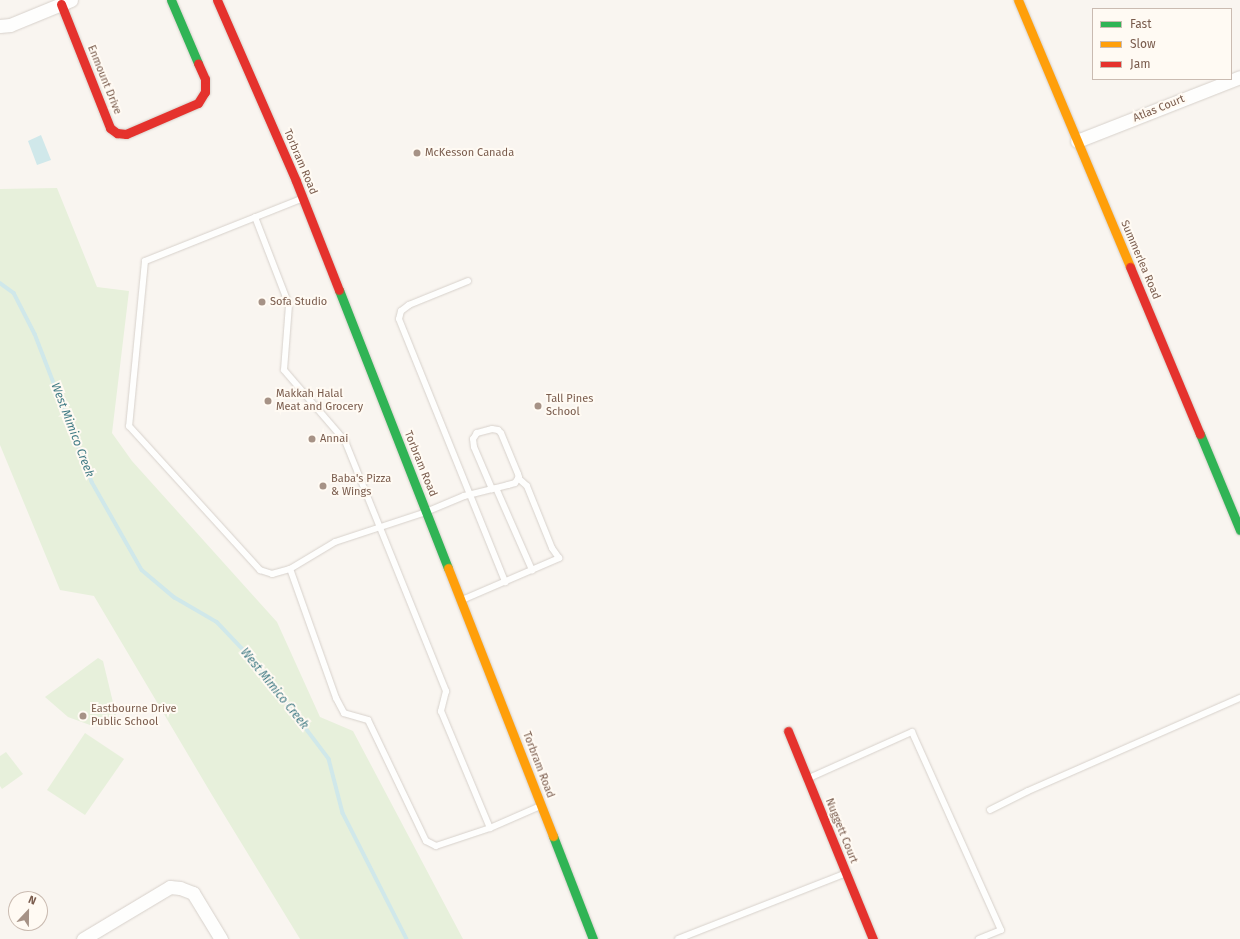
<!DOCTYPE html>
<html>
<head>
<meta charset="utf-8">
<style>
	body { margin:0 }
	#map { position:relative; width:1240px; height:939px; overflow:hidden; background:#f9f5f0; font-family:"Fira Sans",sans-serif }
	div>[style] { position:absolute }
	.green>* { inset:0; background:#e7f0db }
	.water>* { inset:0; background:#d0e8ea }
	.stream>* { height:3.5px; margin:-1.75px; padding:0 1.75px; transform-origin:1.75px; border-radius:1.75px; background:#d0e8ea }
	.roads { filter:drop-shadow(0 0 1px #d7d1cb) drop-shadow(0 0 1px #d7d1cb) }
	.lane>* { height:6px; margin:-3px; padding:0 3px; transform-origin:3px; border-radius:3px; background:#fefefd }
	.street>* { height:13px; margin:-6.5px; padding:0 6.5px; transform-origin:6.5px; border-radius:6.5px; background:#fefefd }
	.fast>* { height:9px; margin:-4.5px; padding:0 4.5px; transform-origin:4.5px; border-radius:4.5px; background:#30b455 }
	.slow>* { height:9px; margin:-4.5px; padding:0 4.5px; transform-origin:4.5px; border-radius:4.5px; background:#ff9f0a }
	.jam>* { height:9px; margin:-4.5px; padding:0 4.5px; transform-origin:4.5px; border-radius:4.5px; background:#e5322d }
	.dots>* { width:11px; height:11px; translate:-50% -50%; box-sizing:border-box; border:2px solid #fffaf3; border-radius:50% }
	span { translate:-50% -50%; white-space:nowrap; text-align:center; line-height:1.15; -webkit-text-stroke:4px #fffaf3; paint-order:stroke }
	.street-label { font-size:11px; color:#7a5c4d }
	.poi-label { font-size:11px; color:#7a5c4d }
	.left { translate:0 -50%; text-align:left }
	.water-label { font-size:12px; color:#437c86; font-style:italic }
	.legend { position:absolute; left:1092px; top:8px; width:140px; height:72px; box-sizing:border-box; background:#fffaf3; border:1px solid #cabbb1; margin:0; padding:5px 7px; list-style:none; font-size:12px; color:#7a5c4d }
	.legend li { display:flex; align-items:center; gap:8px; height:20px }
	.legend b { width:20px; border:1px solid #cabbb1 }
	.north { position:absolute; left:8px; top:891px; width:40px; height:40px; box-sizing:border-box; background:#fffaf3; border:1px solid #cabbb1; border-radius:50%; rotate:22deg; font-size:11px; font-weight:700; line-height:16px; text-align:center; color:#7a5c4d }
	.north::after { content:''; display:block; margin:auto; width:14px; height:18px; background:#a69286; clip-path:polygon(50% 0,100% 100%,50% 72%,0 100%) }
</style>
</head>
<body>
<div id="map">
	<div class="green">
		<div style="clip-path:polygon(57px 188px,97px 287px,129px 291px,112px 433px,132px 461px,277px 622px,320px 717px,353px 731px,463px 939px,300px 939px,212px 795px,94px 596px,60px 590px,0 445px,0 189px)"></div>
		<div style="clip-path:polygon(98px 658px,103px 661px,117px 719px,101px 724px,90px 725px,68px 717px,45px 697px)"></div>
		<div style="clip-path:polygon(85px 733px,124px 759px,85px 815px,47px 790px)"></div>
		<div style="clip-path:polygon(6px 752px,23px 774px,2px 789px,0 786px,0 756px)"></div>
	</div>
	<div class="water">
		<div style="clip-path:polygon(41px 135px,51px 160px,37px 165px,28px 141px)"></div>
	</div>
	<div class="stream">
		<div style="left:0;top:283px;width:17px;rotate:36deg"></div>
		<div style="left:14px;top:293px;width:46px;rotate:62.9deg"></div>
		<div style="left:35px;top:334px;width:159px;rotate:68.9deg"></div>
		<div style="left:92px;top:482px;width:101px;rotate:60.4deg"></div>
		<div style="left:142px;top:570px;width:42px;rotate:40.2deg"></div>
		<div style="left:174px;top:597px;width:50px;rotate:30.2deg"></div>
		<div style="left:217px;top:622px;width:59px;rotate:46.4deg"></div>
		<div style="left:258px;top:665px;width:118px;rotate:52.9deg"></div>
		<div style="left:329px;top:759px;width:56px;rotate:75.5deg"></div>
		<div style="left:343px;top:813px;width:141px;rotate:63.1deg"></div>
	</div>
	<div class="roads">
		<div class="lane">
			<div style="left:301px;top:199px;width:168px;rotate:158.3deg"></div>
			<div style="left:145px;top:261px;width:166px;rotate:95.5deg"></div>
			<div style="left:129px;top:426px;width:195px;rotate:47.7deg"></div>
			<div style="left:260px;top:570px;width:13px;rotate:18deg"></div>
			<div style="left:272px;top:574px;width:19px;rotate:-16deg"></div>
			<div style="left:290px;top:569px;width:52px;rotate:-31deg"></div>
			<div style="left:335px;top:542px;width:96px;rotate:-18.2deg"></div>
			<div style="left:426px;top:512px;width:41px;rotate:-22.8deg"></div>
			<div style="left:464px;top:496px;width:45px;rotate:-14deg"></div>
			<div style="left:508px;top:485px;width:7px;rotate:-16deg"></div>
			<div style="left:515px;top:483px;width:7px;rotate:-56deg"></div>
			<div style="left:519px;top:477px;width:3px;rotate:-108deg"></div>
			<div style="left:518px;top:474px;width:44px;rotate:-112.5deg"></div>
			<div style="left:501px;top:433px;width:4px;rotate:-135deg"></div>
			<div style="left:498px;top:430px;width:6px;rotate:-171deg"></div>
			<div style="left:492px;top:429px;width:16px;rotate:165deg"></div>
			<div style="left:477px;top:433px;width:7px;rotate:124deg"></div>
			<div style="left:473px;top:439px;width:8px;rotate:83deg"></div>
			<div style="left:474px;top:447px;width:46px;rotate:66.8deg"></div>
			<div style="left:255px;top:217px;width:94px;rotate:68.9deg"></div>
			<div style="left:289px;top:305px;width:65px;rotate:94.4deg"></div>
			<div style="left:284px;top:370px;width:94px;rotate:49.3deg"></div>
			<div style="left:345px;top:441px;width:270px;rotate:68deg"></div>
			<div style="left:446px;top:691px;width:21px;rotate:104deg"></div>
			<div style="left:441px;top:711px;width:127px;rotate:67.3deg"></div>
			<div style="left:490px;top:828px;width:57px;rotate:161.6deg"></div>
			<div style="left:436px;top:846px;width:11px;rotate:-153deg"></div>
			<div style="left:426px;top:841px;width:134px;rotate:-115.6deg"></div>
			<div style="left:368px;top:720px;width:25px;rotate:-164deg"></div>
			<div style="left:344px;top:713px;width:17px;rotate:-118deg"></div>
			<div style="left:336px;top:698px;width:137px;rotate:-109.6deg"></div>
			<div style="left:468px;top:281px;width:64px;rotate:157.9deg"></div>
			<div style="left:409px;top:305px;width:10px;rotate:143deg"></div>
			<div style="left:401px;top:311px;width:8px;rotate:104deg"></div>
			<div style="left:399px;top:319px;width:284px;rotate:68deg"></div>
			<div style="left:496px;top:488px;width:90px;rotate:66.3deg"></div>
			<div style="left:462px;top:600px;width:106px;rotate:-23.4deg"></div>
			<div style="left:559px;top:558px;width:12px;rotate:-125deg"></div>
			<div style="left:552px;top:548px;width:67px;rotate:-112deg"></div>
			<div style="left:527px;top:486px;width:12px;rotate:-138deg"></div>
			<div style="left:809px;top:778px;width:113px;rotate:-24.1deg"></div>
			<div style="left:912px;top:732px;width:217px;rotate:65.8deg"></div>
			<div style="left:1001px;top:930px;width:24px;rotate:158deg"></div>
			<div style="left:990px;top:810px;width:42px;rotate:-26.6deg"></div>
			<div style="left:1028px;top:791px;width:232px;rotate:-23.7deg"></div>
			<div style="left:490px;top:828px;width:55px;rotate:-23.7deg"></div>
			<div style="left:678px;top:939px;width:178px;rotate:-21.4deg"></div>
		</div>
		<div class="street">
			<div style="left:0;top:26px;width:10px;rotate:-6deg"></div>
			<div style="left:10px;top:25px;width:66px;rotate:-22.3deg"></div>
			<div style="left:1077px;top:141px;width:175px;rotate:-21.4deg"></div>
			<div style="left:83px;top:939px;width:101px;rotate:-30.9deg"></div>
			<div style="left:170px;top:887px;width:10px;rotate:6deg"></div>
			<div style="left:180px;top:888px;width:14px;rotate:21deg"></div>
			<div style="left:193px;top:893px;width:54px;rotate:58.7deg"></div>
		</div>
		<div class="fast">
			<div style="left:171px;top:0;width:69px;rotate:66.8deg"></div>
			<div style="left:339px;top:290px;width:299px;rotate:68.6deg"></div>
			<div style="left:1200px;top:434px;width:104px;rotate:67.4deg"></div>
			<div style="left:553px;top:836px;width:110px;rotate:68.8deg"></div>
		</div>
		<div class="slow">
			<div style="left:1018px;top:0;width:290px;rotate:67.2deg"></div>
			<div style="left:448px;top:568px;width:288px;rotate:68.6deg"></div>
		</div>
		<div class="jam">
			<div style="left:217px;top:0;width:197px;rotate:66.4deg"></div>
			<div style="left:296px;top:181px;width:117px;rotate:68.5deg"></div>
			<div style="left:61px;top:4px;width:133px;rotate:68.4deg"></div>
			<div style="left:110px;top:128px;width:9px;rotate:36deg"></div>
			<div style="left:117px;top:133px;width:9px;rotate:6deg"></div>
			<div style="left:126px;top:134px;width:78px;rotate:-23.3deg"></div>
			<div style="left:198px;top:103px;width:13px;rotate:-58deg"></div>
			<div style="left:205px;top:92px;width:13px;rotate:-90deg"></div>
			<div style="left:205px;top:79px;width:17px;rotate:-114deg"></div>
			<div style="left:1130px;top:267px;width:181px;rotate:67.3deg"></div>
			<div style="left:788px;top:731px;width:225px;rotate:67.8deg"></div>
		</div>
	</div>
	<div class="dots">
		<div style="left:417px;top:153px;background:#a69286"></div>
		<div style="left:262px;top:302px;background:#a69286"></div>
		<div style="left:268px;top:401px;background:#a69286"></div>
		<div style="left:538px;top:406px;background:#a69286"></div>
		<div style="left:312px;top:439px;background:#a69286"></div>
		<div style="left:323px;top:486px;background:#a69286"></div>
		<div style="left:83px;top:716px;background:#a69286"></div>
	</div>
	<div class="street-label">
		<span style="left:104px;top:80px;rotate:68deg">Enmount Drive</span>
		<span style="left:1159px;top:109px;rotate:-22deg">Atlas Court</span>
		<span style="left:300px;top:162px;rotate:67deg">Torbram Road</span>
		<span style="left:1140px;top:260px;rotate:67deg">Summerlea Road</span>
		<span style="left:420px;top:464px;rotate:68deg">Torbram Road</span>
		<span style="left:538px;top:765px;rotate:69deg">Torbram Road</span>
		<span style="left:841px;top:831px;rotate:68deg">Nuggett Court</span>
	</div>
	<div class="poi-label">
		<span class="left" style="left:425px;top:153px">McKesson Canada</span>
		<span class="left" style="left:270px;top:302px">Sofa Studio</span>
		<span class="left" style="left:276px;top:401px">Makkah Halal<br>Meat and Grocery</span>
		<span class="left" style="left:546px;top:406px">Tall Pines<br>School</span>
		<span class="left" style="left:320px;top:439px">Annai</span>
		<span class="left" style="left:331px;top:486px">Baba's Pizza<br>&amp; Wings</span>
		<span class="left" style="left:91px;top:716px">Eastbourne Drive<br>Public School</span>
	</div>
	<div class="water-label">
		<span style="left:72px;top:430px;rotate:69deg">West Mimico Creek</span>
		<span style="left:274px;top:689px;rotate:51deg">West Mimico Creek</span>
	</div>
	<ul class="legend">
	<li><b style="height:5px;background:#30b455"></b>Fast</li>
	<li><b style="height:5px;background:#ff9f0a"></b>Slow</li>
	<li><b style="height:5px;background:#e5322d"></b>Jam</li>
	</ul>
	<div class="north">N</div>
</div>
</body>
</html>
